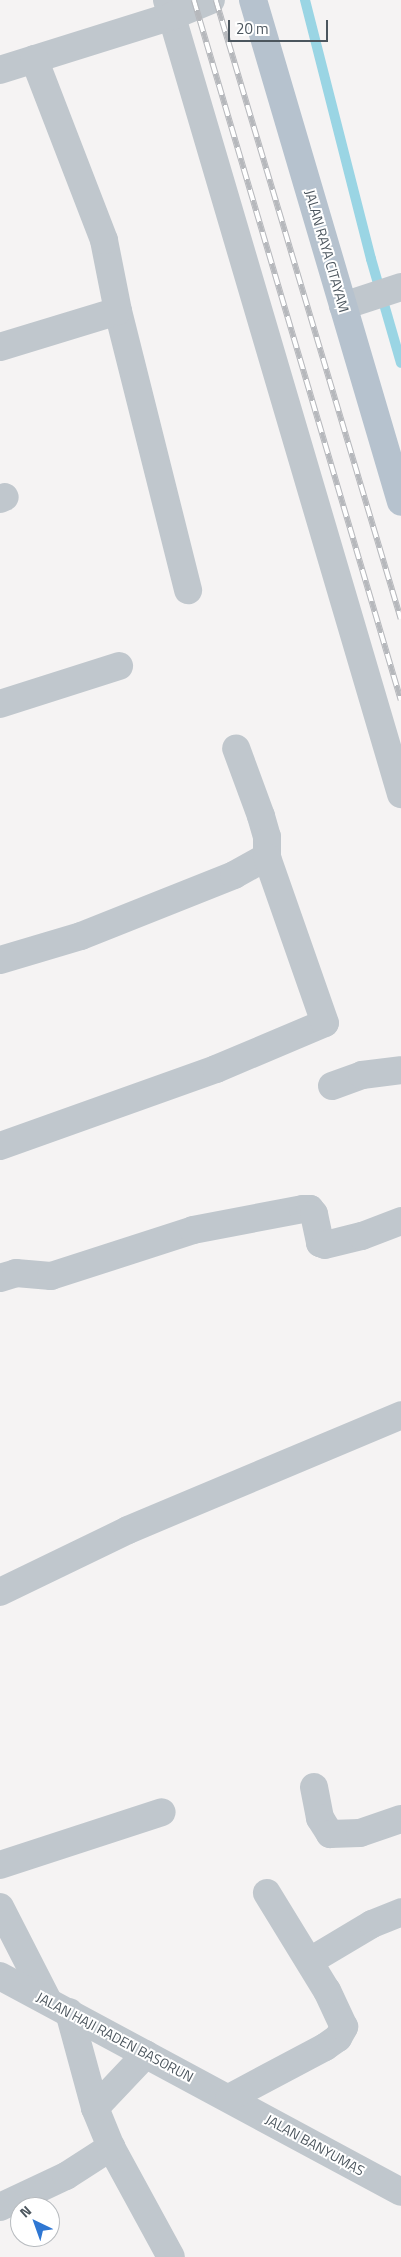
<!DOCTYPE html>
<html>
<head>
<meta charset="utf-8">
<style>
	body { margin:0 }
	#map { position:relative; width:401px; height:2257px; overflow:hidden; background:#f5f3f3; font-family:"Titillium Web",sans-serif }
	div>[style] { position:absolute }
	.stream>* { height:10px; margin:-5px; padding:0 5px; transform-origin:5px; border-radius:5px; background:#9ad5e4 }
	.minor>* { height:28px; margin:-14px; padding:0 14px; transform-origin:14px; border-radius:14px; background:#c0c7cd }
	.primary>* { height:28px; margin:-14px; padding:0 14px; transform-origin:14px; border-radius:14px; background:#b6c2ce }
	.rail>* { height:5.5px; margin-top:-2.75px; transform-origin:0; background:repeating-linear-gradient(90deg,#fff 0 11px,#b6b8bc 0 22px); box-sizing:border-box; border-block:1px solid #b6b8bc }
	span { translate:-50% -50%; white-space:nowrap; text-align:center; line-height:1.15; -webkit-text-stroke:4px #fff; paint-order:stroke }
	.street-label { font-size:14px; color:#4c565e }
	.north { position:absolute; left:10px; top:2197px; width:50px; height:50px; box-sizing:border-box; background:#fff; border:1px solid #b7bbbf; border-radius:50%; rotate:318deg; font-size:14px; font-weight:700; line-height:20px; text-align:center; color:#4c565e }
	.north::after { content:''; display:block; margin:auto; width:18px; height:22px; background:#2f77d3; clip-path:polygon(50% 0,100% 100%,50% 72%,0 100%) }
	.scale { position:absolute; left:228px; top:20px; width:100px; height:22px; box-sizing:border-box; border:2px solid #4c565e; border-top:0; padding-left:6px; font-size:15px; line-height:18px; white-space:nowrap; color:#4c565e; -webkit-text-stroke:4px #fff; paint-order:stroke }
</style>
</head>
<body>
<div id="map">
	<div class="stream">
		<div style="left:305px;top:0;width:267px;rotate:75.7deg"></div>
		<div style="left:371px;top:259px;width:108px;rotate:73.9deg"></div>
	</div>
	<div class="minor">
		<div style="left:167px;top:0;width:828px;rotate:73.58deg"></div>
		<div style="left:0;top:70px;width:180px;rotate:-17.4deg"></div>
		<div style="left:172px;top:16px;width:42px;rotate:-22.3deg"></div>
		<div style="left:343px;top:306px;width:61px;rotate:-18.1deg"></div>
		<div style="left:118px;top:311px;width:288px;rotate:75.9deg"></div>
		<div style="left:0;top:347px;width:123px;rotate:-17deg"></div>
		<div style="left:118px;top:311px;width:72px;rotate:-101.2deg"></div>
		<div style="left:104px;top:240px;width:194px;rotate:-111.1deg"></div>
		<div style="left:0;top:499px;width:5px;rotate:-22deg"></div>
		<div style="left:0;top:704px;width:125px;rotate:-17.7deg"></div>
		<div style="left:0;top:960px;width:84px;rotate:-16.5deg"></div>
		<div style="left:81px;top:936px;width:165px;rotate:-21.7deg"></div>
		<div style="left:234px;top:875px;width:38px;rotate:-29deg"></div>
		<div style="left:267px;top:857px;width:20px;rotate:-90deg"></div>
		<div style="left:267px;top:837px;width:22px;rotate:-106deg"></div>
		<div style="left:261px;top:816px;width:72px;rotate:-110.2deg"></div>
		<div style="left:332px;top:1086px;width:32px;rotate:-20deg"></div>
		<div style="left:362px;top:1075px;width:39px;rotate:-7deg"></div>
		<div style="left:0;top:1146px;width:229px;rotate:-19.6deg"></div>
		<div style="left:216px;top:1069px;width:118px;rotate:-22.9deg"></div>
		<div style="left:325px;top:1023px;width:176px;rotate:-109.3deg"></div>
		<div style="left:0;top:1278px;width:17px;rotate:-17deg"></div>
		<div style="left:16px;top:1273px;width:35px;rotate:5deg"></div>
		<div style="left:51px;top:1276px;width:149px;rotate:-17.9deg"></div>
		<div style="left:193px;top:1230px;width:112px;rotate:-10.8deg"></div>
		<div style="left:303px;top:1209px;width:7px"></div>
		<div style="left:310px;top:1209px;width:6px;rotate:51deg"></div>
		<div style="left:314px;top:1214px;width:30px;rotate:78deg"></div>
		<div style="left:320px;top:1243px;width:5px;rotate:22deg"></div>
		<div style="left:325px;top:1245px;width:38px;rotate:-14deg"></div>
		<div style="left:362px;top:1236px;width:42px;rotate:-21deg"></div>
		<div style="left:0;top:1592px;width:142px;rotate:-25.8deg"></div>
		<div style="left:128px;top:1530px;width:296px;rotate:-22.8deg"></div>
		<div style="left:314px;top:1787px;width:32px;rotate:79deg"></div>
		<div style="left:320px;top:1818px;width:19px;rotate:58deg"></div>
		<div style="left:330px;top:1834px;width:30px;rotate:-2deg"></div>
		<div style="left:360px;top:1833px;width:43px;rotate:-18.9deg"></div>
		<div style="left:0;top:1865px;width:170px;rotate:-18.1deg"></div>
		<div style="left:0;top:1907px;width:103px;rotate:62.9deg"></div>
		<div style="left:310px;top:1961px;width:72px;rotate:-30.8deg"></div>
		<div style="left:372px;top:1924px;width:31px;rotate:-22deg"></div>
		<div style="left:0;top:1976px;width:455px;rotate:28.3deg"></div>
		<div style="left:69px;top:2012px;width:99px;rotate:74.8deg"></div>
		<div style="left:229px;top:2098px;width:109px;rotate:-28deg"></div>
		<div style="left:325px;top:2047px;width:16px;rotate:-35deg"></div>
		<div style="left:338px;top:2038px;width:13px;rotate:-61deg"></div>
		<div style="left:344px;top:2027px;width:40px;rotate:-115deg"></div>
		<div style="left:327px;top:1991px;width:115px;rotate:-121.5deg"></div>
		<div style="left:111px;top:2147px;width:125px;rotate:61.4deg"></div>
		<div style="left:0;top:2207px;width:73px;rotate:-25.2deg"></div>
		<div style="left:66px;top:2176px;width:54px;rotate:-32.8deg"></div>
		<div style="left:111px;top:2147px;width:42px;rotate:-112.3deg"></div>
		<div style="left:95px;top:2108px;width:74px;rotate:-46.6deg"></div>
	</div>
	<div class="primary">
		<div style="left:253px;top:0;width:523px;rotate:73.57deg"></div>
	</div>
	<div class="rail">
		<div style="left:194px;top:0;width:730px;rotate:73.53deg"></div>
		<div style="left:216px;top:0;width:646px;rotate:73.36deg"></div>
	</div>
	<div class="street-label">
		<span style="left:327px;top:251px;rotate:74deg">JALAN RAYA CITAYAM</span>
		<span style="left:115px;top:2037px;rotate:28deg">JALAN HAJI RADEN BASORUN</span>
		<span style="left:315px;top:2145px;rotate:29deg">JALAN BANYUMAS</span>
	</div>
	<div class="north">N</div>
	<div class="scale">20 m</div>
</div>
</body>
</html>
